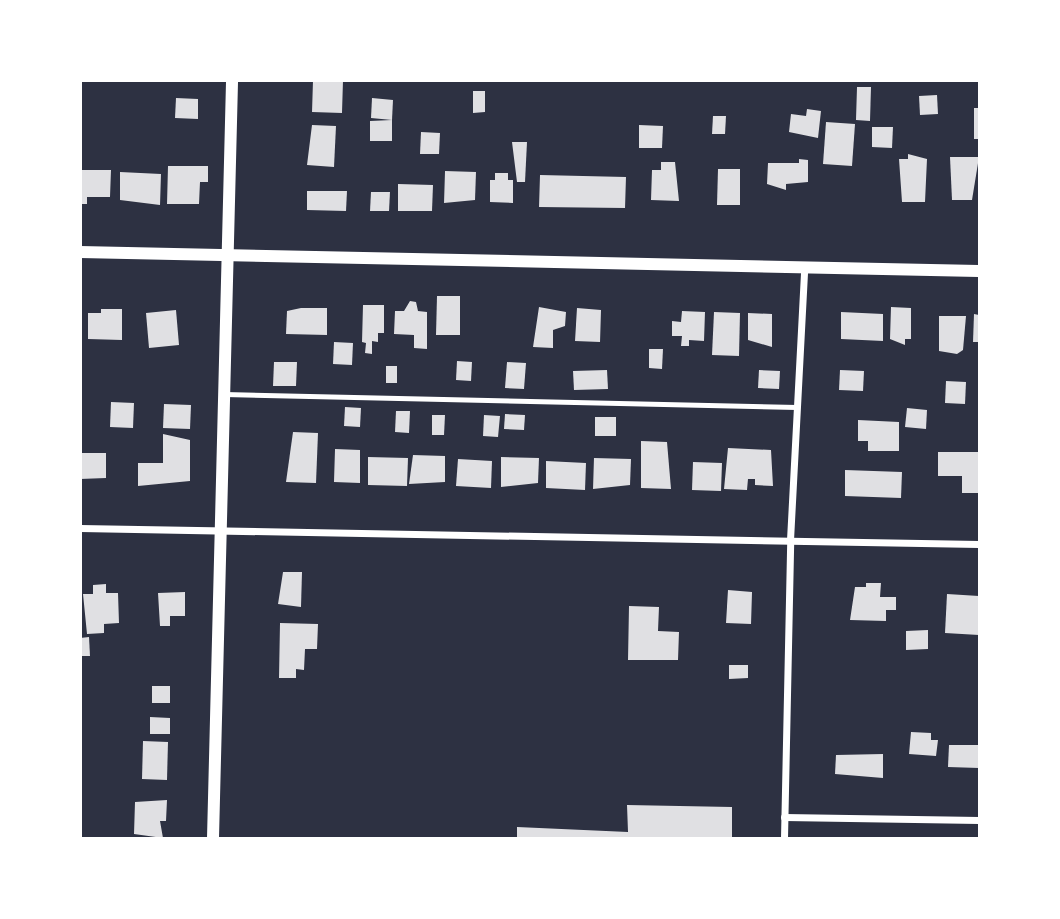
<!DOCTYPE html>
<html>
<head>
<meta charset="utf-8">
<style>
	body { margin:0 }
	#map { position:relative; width:1060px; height:919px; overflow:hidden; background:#2d3142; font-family:Barlow,sans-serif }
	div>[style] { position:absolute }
	.building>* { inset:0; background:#e0e0e3 }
	.service>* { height:5px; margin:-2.5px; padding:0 2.5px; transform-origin:2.5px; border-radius:2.5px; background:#fff }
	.minor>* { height:7px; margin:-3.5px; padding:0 3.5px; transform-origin:3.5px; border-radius:3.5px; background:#fff }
	.tertiary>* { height:12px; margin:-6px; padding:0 6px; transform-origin:6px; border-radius:6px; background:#fff }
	span { translate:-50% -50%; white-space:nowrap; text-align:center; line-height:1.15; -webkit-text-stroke:6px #fff; paint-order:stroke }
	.frame { position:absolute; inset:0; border:82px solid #fff; pointer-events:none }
</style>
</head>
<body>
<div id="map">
	<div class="building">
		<div style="clip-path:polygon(313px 80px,343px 80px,342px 113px,312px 112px)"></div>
		<div style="clip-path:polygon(857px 87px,871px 87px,870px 121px,856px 120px)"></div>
		<div style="clip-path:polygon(473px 91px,485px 91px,485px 112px,473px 113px)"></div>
		<div style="clip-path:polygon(937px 95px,938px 114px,920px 115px,919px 96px)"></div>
		<div style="clip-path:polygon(176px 98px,198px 99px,198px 119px,175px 118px)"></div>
		<div style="clip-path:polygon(372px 98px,393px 100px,392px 120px,371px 118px)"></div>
		<div style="clip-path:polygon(974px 108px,979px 108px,979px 139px,974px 139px)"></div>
		<div style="clip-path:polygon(807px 109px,821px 111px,818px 138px,789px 132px,791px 114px,806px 116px)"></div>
		<div style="clip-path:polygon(713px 116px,726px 116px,725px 134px,712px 134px)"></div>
		<div style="clip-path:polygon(392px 120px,392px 141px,370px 141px,370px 121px)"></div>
		<div style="clip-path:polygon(826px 122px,855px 124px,852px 166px,823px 164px)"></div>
		<div style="clip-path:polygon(312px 125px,336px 126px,334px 167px,307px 165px)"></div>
		<div style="clip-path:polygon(639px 125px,663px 126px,662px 148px,639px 148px)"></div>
		<div style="clip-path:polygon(872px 127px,893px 127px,892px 148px,872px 147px)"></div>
		<div style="clip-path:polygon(421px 132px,440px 133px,439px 154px,420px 154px)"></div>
		<div style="clip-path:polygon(512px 142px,527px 142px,525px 182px,517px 182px)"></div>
		<div style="clip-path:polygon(908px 154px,927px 159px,925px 202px,902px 202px,899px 159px,908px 159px)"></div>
		<div style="clip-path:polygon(950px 157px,979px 157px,972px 200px,952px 200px)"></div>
		<div style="clip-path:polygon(799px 159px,808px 160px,808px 182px,786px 184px,786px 190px,767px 184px,768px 163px,799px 163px)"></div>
		<div style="clip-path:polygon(661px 162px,675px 162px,679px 201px,651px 200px,652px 170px,661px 170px)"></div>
		<div style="clip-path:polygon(168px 166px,208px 166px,208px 182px,200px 182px,199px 204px,167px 204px)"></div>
		<div style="clip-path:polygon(718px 169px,740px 169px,740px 205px,717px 205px)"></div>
		<div style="clip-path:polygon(80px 170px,111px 170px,110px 197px,87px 197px,87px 204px,80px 204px)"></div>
		<div style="clip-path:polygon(445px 171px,476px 172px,475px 200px,444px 203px)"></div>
		<div style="clip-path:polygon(120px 172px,161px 174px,160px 205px,120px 200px)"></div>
		<div style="clip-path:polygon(495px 173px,508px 173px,508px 180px,513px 180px,513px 203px,490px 202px,490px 180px,495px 180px)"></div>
		<div style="clip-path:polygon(540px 175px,626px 177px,625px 208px,539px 207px)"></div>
		<div style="clip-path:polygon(398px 184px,433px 185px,432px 211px,398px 211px)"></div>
		<div style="clip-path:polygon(307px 191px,347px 191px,346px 211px,307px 210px)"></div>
		<div style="clip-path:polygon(371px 192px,390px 192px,389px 211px,370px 211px)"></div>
		<div style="clip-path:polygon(437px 296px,460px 296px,460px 335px,436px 335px)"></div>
		<div style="clip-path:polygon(410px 301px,416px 302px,418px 311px,427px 312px,427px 349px,414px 348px,414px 335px,394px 334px,395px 311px,404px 311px)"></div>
		<div style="clip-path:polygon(363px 305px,384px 305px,384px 333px,378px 333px,378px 342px,372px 341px,372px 354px,365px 353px,366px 343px,362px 342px)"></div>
		<div style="clip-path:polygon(539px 307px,566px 312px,565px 326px,553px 330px,553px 348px,533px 347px)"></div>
		<div style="clip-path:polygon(891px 307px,911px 308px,911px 339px,905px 339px,905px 345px,890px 339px)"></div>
		<div style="clip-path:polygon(301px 308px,327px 308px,327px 335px,286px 334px,287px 311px)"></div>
		<div style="clip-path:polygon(577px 308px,601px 310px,600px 342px,575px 341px)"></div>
		<div style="clip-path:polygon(101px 309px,122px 309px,122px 340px,88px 339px,88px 313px,101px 313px)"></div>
		<div style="clip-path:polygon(176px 310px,179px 345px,149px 348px,146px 313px)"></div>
		<div style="clip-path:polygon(682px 311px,705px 312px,704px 341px,689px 340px,689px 346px,681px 346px,682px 336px,672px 336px,672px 321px,681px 322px)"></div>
		<div style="clip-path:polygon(714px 312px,740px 313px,739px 356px,712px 355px)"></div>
		<div style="clip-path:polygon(841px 312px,883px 314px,883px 341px,841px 339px)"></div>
		<div style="clip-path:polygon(748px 313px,772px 314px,772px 347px,748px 340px)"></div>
		<div style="clip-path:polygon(974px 314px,979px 315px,979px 342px,973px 342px)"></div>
		<div style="clip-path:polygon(939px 316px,966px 316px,963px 350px,957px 354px,939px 351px)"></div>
		<div style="clip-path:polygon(334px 342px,353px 343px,352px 365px,333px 364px)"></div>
		<div style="clip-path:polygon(649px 349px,663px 349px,662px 369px,649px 368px)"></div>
		<div style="clip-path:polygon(457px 361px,472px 362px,471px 381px,456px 380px)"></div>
		<div style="clip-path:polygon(274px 362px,297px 362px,296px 386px,273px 386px)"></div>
		<div style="clip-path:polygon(507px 362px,526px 363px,524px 389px,505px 388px)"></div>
		<div style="clip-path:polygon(386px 366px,397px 366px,397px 383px,386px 383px)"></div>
		<div style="clip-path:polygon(607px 370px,608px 389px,574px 390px,573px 371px)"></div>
		<div style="clip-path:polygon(759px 370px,780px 371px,779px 389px,758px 388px)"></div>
		<div style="clip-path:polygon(840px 370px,864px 371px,863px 391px,839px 390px)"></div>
		<div style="clip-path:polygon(946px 381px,966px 382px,965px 404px,945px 403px)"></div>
		<div style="clip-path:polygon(111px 402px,134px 403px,133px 428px,110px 427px)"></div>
		<div style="clip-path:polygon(164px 404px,191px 405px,190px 429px,163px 428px)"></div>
		<div style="clip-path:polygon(345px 407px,361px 408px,360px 427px,344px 426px)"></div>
		<div style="clip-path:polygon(907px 408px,927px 410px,926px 429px,905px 427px)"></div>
		<div style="clip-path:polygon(396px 411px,410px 411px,409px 433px,395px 432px)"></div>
		<div style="clip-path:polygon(505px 414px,525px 415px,524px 430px,504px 429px)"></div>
		<div style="clip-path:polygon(432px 415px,445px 415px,444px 435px,432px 435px)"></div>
		<div style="clip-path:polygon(484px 415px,500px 416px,498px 437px,483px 436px)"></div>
		<div style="clip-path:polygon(595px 417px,616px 417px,616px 436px,595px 436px)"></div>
		<div style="clip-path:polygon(858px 420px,899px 422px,899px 451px,868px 451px,868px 441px,858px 441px)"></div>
		<div style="clip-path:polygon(293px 432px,318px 433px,316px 483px,286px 482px)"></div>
		<div style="clip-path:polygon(163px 434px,190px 440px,190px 481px,138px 486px,138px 463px,163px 463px)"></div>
		<div style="clip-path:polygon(641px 441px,667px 442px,671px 489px,641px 488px)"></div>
		<div style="clip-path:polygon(728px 448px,771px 450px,773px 486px,755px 485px,755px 479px,748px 479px,747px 490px,724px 489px)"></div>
		<div style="clip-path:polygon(335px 449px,360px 450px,360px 483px,334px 482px)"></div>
		<div style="clip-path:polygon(938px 452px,979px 452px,979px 493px,962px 493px,962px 476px,938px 476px)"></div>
		<div style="clip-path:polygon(80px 453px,106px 453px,106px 478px,80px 479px)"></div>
		<div style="clip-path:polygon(413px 455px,445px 456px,445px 482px,409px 484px)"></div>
		<div style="clip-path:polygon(368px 457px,408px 458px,407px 486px,368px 485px)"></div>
		<div style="clip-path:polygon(501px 457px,539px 458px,538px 483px,501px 487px)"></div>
		<div style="clip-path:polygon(594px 458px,631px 459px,630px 485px,593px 489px)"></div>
		<div style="clip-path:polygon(458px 459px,492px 461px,491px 488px,456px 486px)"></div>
		<div style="clip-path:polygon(546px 461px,586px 463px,585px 490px,546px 488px)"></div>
		<div style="clip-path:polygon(693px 462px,722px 463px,721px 491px,692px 490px)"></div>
		<div style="clip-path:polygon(845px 470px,902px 472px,901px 498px,845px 496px)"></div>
		<div style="clip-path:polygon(283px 572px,302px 572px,301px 607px,278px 604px)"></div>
		<div style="clip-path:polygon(866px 583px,881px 583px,880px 597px,896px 597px,896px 610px,886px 610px,886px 621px,850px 620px,855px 587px,866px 587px)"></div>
		<div style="clip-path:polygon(106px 584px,106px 593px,118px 593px,119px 623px,104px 624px,104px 633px,87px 634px,83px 594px,93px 594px,93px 585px)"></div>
		<div style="clip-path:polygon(728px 590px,752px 592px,751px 624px,726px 623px)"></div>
		<div style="clip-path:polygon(185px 592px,185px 616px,170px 616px,170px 626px,160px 626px,158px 593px)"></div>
		<div style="clip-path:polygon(947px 594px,979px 596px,979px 635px,945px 633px)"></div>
		<div style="clip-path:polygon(629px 606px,659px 607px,658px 631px,679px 632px,678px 660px,628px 660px)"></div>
		<div style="clip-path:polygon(280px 623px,318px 624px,317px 649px,305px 649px,304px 670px,296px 669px,296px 678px,279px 678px)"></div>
		<div style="clip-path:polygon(928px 630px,928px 649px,906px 650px,906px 631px)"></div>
		<div style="clip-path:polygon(89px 637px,90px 656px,80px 656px,80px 638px)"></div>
		<div style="clip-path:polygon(729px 665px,748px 665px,748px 678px,729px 679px)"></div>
		<div style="clip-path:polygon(152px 686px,170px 686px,170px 703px,152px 703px)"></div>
		<div style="clip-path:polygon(150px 717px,170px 718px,170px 734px,150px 734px)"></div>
		<div style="clip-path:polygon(911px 732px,931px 733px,931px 740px,938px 740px,936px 756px,909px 754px)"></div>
		<div style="clip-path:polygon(143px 741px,168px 742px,167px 780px,142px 779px)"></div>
		<div style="clip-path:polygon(949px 745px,979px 745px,979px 768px,948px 767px)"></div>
		<div style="clip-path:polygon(883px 754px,883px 778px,835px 774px,836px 755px)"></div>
		<div style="clip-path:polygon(167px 800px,166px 821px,160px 821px,163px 838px,134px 834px,135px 802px)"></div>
		<div style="clip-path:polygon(627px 805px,732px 807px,732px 838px,517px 838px,517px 827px,628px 832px)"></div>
	</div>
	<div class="service">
		<div style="left:224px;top:394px;width:573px;rotate:1.3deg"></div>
	</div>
	<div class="minor">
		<div style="left:80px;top:528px;width:899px;rotate:1.02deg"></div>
		<div style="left:784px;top:817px;width:195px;rotate:0.9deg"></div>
		<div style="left:784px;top:838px;width:298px;rotate:-88.8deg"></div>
		<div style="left:790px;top:540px;width:271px;rotate:-87deg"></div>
	</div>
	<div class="tertiary">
		<div style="left:80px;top:252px;width:899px;rotate:1.21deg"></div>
		<div style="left:213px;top:838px;width:758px;rotate:-88.56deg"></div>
	</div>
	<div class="frame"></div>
</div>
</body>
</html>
